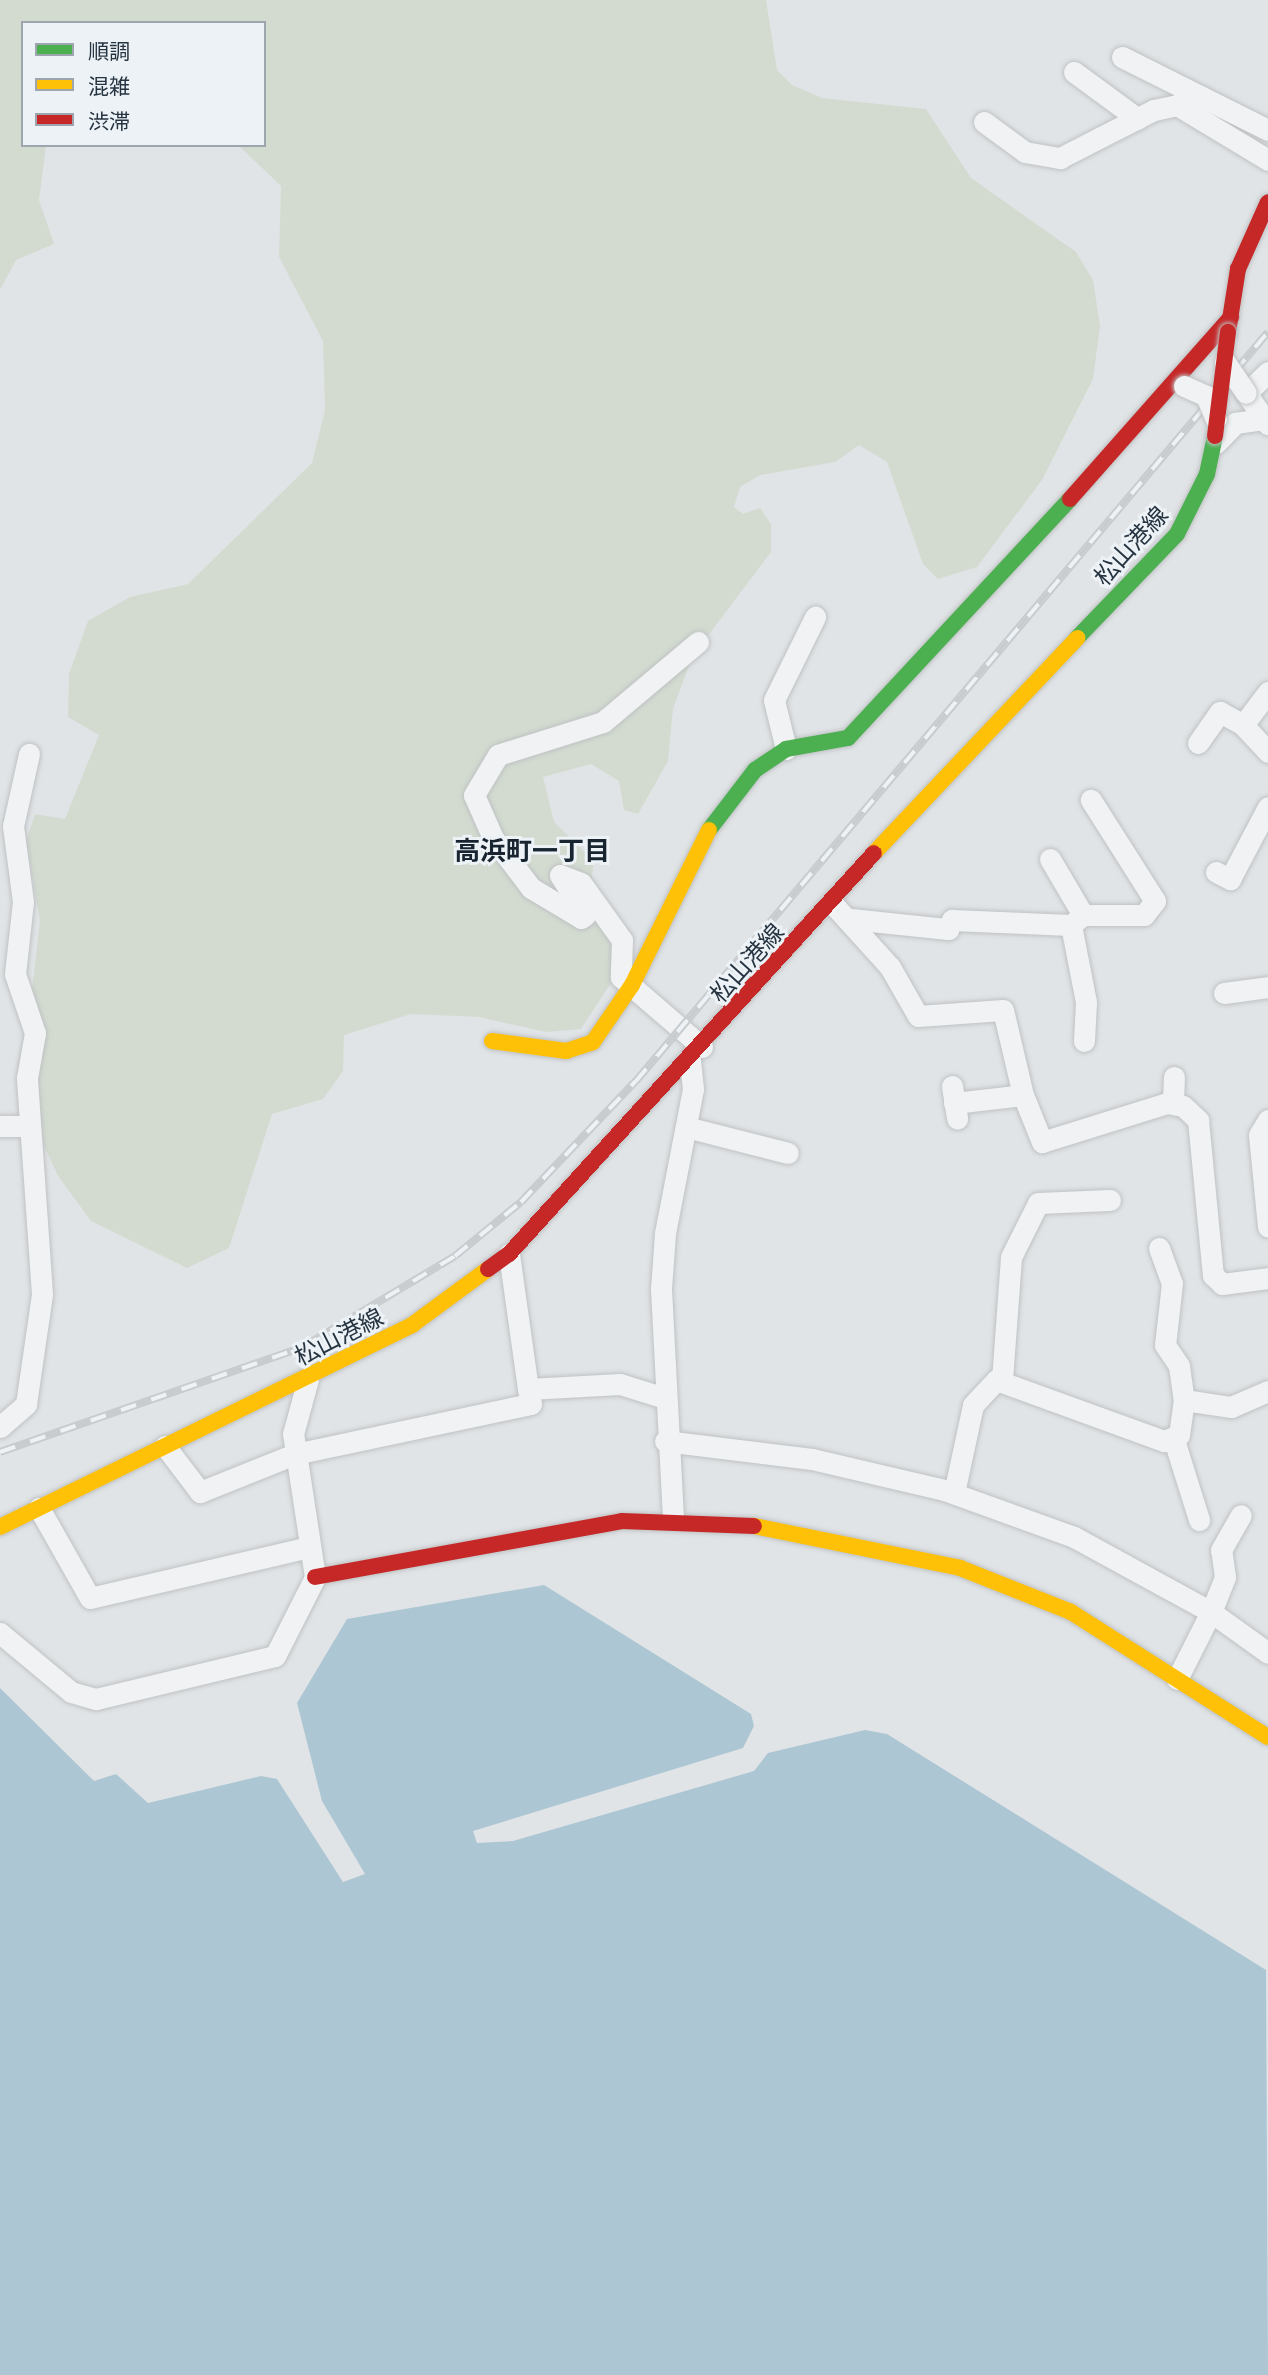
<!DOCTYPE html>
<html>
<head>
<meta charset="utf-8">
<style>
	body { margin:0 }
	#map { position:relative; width:1268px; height:2375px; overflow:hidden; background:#e1e4e6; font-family:Raleway,"Noto Sans JP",sans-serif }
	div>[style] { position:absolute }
	.green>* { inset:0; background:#d3dbd0 }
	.water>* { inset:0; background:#acc6d4 }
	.roads { filter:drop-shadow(0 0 2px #bfc2c4) drop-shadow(0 0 2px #bfc2c4) }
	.street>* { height:21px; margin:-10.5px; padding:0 10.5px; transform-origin:10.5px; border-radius:10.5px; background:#f0f2f3 }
	.fast>* { height:16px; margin:-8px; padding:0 8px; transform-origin:8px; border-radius:8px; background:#4caf50 }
	.slow>* { height:16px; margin:-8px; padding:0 8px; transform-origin:8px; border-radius:8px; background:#ffc107 }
	.jam>* { height:16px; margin:-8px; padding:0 8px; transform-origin:8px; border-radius:8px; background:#c62828 }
	.rail>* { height:8px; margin-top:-4px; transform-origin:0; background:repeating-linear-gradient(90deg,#edf2f6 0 16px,#c9ccce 0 32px); box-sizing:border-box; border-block:2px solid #c9ccce }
	.bridges { filter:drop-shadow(0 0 2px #bfc2c4) drop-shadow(0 0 2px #bfc2c4) }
	.street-bridge>* { height:21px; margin:-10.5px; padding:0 10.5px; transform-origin:10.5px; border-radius:10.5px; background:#f0f2f3 }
	.jam-bridge>* { height:16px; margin:-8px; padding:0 8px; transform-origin:8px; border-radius:8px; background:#c62828 }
	span { translate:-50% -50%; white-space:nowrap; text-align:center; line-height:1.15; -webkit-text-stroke:6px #edf2f6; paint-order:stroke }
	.street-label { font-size:24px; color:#263441 }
	.neighbourhood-label { font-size:26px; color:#182531; font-weight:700 }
	.legend { position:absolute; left:21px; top:21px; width:245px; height:126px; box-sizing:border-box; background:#edf2f6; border:2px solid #9da6ae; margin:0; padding:9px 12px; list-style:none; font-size:21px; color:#263441 }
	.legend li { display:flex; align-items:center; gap:14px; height:35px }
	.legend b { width:35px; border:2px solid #9da6ae }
</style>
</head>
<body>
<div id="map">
	<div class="green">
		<div style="clip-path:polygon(0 0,766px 0,777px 70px,792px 85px,822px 98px,926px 109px,971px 178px,1076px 252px,1093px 280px,1100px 326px,1093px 379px,1042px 480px,977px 567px,938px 579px,923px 564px,887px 462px,859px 445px,835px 462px,760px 475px,740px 487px,734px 507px,743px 514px,760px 508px,771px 524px,771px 552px,692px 657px,673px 709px,668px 761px,638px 814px,624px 810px,619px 781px,591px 764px,543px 777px,554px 822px,594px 861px,591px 882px,616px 934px,611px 983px,581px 1029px,546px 1032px,479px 1017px,411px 1014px,344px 1035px,343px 1071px,323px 1099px,272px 1114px,229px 1248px,187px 1268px,91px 1221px,58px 1176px,28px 1112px,25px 1052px,40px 920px,26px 842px,35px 814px,65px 819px,99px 735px,68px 717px,69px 674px,88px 621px,130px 597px,188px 584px,312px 463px,325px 410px,323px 341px,279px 257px,281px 186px,238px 145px,264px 145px,264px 23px,23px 23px,23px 145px,46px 145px,39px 200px,54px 244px,16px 260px,0 290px)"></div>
	</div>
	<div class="water">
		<div style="clip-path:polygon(544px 1585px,751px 1714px,754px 1726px,743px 1748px,473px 1831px,477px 1843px,513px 1841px,754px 1771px,768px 1753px,865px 1730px,887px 1734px,1266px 1970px,1268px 2375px,0 2375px,0 1688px,94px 1781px,116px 1774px,148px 1803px,261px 1776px,277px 1779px,343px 1882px,365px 1874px,322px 1801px,297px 1703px,347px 1619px)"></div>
	</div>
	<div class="roads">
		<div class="street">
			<div style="left:1122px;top:57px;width:163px;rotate:26.6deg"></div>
			<div style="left:1074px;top:72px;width:79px;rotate:36.3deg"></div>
			<div style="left:984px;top:122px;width:51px;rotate:36.2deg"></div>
			<div style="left:1025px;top:152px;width:36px;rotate:10deg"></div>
			<div style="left:1060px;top:158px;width:106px;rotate:-27.1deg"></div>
			<div style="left:1154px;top:110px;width:24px;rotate:-12deg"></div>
			<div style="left:1177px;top:105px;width:106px;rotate:31.1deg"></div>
			<div style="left:1268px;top:372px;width:30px;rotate:136deg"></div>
			<div style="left:1246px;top:393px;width:38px;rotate:55deg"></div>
			<div style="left:1216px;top:443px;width:28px;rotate:-46deg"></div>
			<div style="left:1235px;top:423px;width:27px;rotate:-8deg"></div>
			<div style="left:698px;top:642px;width:124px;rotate:139.9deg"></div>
			<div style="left:603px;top:722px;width:110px;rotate:162.6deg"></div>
			<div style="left:498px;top:755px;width:47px;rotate:121deg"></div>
			<div style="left:474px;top:795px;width:47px;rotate:66.2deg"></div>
			<div style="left:493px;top:838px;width:63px;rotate:52.8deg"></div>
			<div style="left:531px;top:888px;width:58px;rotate:31deg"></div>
			<div style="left:581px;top:918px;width:5px;rotate:-37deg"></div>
			<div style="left:585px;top:915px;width:47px;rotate:-122deg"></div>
			<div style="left:560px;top:875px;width:22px;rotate:21deg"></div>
			<div style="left:581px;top:883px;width:70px;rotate:54.3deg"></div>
			<div style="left:622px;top:940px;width:37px;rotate:92deg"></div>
			<div style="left:621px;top:977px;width:107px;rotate:40.8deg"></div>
			<div style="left:1268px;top:692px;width:41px;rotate:127.1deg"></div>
			<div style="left:1243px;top:725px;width:37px;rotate:47deg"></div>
			<div style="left:1198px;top:743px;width:38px;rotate:-55deg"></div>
			<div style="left:1220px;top:712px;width:26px;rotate:29deg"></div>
			<div style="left:786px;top:749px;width:50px;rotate:-103.8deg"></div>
			<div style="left:774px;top:700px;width:93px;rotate:-63.7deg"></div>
			<div style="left:1050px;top:859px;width:65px;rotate:59.5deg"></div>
			<div style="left:1216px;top:872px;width:16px;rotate:27deg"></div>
			<div style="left:1230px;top:879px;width:81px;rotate:-62.2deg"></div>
			<div style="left:832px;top:903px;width:86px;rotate:47.8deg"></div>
			<div style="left:890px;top:967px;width:56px;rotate:60.3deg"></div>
			<div style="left:918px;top:1016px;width:85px;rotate:-4deg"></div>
			<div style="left:1003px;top:1010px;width:87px;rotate:76.8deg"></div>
			<div style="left:1023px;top:1095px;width:51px;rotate:68deg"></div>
			<div style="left:1042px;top:1142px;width:131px;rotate:-17.3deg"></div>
			<div style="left:1167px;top:1103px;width:16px;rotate:11deg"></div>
			<div style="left:1183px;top:1106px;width:21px;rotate:43deg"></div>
			<div style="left:1198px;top:1120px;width:156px;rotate:84.5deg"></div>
			<div style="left:1213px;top:1275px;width:13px;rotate:45deg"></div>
			<div style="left:1222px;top:1284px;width:46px;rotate:-7.4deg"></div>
			<div style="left:851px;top:919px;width:98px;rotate:5.9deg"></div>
			<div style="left:948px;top:929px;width:10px;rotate:-66deg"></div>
			<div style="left:952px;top:920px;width:119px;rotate:2.4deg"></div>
			<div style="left:1071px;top:925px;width:78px;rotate:79deg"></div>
			<div style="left:1086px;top:1002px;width:39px;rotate:93deg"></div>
			<div style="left:1071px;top:925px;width:16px;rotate:-40deg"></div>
			<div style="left:1083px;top:915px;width:61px"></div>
			<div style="left:1144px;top:915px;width:18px;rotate:-52deg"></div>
			<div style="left:1155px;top:901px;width:120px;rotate:-122.4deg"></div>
			<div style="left:1224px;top:993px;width:44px;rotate:-7.8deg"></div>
			<div style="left:952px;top:1086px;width:33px;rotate:81deg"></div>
			<div style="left:954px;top:1103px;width:69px;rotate:-6.6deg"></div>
			<div style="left:1173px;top:1103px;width:26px;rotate:-88deg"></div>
			<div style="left:1268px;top:1120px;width:17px;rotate:121deg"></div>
			<div style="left:1259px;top:1135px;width:92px;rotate:84.4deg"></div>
			<div style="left:0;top:1126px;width:30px"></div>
			<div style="left:686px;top:1127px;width:105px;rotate:14.3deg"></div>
			<div style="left:1159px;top:1248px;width:37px;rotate:70deg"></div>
			<div style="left:1172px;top:1283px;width:62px;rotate:96.4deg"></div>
			<div style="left:1165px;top:1345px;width:25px;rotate:56deg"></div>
			<div style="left:1179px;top:1366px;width:34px;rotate:82deg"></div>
			<div style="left:509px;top:1254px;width:136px;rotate:82deg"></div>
			<div style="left:1002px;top:1380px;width:123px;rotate:-85.8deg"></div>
			<div style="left:1011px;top:1257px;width:60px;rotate:-63.4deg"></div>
			<div style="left:1038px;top:1203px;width:72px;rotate:-2.4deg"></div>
			<div style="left:0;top:1427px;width:35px;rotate:-41deg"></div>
			<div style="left:26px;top:1404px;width:111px;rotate:-81.7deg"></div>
			<div style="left:42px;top:1294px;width:217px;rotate:-94deg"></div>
			<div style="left:27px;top:1078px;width:46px;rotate:-79.9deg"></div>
			<div style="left:35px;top:1033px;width:62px;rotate:-108.7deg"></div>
			<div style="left:15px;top:974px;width:72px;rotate:-83.7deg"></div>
			<div style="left:23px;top:902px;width:77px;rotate:-97.5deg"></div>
			<div style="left:13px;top:826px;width:74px;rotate:-77.5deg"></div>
			<div style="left:1174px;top:1440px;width:84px;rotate:72.6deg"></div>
			<div style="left:665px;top:1441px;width:148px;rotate:7deg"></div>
			<div style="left:812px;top:1459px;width:136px;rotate:13.2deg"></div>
			<div style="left:944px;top:1490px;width:138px;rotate:19.9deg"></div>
			<div style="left:1074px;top:1537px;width:156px;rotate:28.7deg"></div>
			<div style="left:1211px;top:1612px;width:70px;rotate:35.7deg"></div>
			<div style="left:165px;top:1446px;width:58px;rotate:52.7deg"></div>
			<div style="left:200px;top:1492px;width:102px;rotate:-21.8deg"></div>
			<div style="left:295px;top:1454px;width:241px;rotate:-12deg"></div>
			<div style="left:531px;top:1404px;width:15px;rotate:-101deg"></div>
			<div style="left:528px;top:1389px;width:92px;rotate:-3.1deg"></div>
			<div style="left:620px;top:1384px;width:47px;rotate:17.3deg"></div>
			<div style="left:954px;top:1493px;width:90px;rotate:-77.8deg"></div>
			<div style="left:973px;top:1405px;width:34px;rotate:-47deg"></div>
			<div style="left:996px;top:1380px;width:179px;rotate:20deg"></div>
			<div style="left:1164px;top:1441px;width:16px;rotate:-22deg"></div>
			<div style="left:1179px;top:1435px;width:35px;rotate:-82deg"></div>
			<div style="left:1184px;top:1400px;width:48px;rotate:8.5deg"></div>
			<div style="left:1231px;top:1407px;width:40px;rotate:-23.4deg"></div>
			<div style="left:39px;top:1508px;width:103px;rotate:60.5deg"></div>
			<div style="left:90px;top:1598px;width:226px;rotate:-13.1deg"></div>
			<div style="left:673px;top:1518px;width:229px;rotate:-93deg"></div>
			<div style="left:661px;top:1289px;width:56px;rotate:-85.9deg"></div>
			<div style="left:665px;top:1233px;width:147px;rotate:-79deg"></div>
			<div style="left:693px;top:1089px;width:30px;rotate:-96deg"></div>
			<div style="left:0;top:1633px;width:92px;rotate:39.7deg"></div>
			<div style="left:71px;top:1692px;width:26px;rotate:16deg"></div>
			<div style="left:96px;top:1699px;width:184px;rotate:-13.5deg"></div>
			<div style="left:275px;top:1656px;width:89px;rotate:-63.1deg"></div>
			<div style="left:315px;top:1577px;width:145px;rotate:-98.7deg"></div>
			<div style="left:293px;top:1434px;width:57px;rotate:-74.7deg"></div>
			<div style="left:1177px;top:1679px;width:75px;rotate:-63.1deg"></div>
			<div style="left:1211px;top:1612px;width:38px;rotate:-68deg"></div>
			<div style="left:1225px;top:1577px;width:27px;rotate:-98deg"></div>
			<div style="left:1221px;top:1550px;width:40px;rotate:-60.3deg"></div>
		</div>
		<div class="fast">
			<div style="left:1077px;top:638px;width:144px;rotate:-46.1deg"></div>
			<div style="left:1177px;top:534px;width:67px;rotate:-63.4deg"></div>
			<div style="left:1207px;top:474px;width:39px;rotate:-78deg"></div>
			<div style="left:709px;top:830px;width:76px;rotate:-52.5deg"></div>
			<div style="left:755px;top:770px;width:37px;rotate:-34deg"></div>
			<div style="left:786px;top:749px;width:63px;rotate:-10.1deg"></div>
			<div style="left:848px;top:738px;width:326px;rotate:-47.1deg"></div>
		</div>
		<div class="slow">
			<div style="left:874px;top:853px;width:296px;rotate:-46.6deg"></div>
			<div style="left:492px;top:1041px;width:75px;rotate:7.7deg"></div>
			<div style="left:566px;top:1051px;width:28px;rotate:-18deg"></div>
			<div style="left:593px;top:1042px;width:69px;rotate:-55.6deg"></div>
			<div style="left:632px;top:985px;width:173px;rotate:-63.6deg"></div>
			<div style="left:754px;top:1526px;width:210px;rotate:11.5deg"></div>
			<div style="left:960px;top:1568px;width:119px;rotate:21.6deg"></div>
			<div style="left:1071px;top:1612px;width:233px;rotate:32.4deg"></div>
			<div style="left:0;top:1527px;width:459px;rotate:-26.1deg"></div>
			<div style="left:412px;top:1325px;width:94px;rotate:-36.4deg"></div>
		</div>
		<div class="jam">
			<div style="left:1228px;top:332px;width:64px;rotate:-81deg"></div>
			<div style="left:1238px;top:269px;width:73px;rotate:-65.9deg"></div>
			<div style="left:1070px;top:499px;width:243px;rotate:-48.5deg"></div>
			<div style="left:488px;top:1269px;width:26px;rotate:-36deg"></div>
			<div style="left:509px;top:1254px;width:542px;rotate:-47.69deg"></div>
			<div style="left:315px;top:1577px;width:312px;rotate:-10.3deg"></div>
			<div style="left:622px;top:1521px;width:132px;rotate:2.2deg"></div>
		</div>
	</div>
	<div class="rail">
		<div style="left:0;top:1452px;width:321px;rotate:-19.1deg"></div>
		<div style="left:303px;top:1347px;width:177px;rotate:-30.9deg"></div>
		<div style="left:455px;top:1256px;width:85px;rotate:-39.3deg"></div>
		<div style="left:521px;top:1202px;width:167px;rotate:-46.5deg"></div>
		<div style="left:636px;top:1081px;width:980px;rotate:-49.84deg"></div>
	</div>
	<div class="bridges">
		<div class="street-bridge">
			<div style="left:1225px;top:362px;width:37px;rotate:56deg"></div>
			<div style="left:1184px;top:386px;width:24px;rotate:24deg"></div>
			<div style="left:1206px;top:396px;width:25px;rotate:67deg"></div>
		</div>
		<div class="jam-bridge">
			<div style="left:1215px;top:436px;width:105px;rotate:-82.9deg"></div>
		</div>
	</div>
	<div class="street-label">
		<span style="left:1131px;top:546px;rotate:-48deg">松山港線</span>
		<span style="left:747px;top:963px;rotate:-48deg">松山港線</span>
		<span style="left:339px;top:1337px;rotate:-27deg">松山港線</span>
	</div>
	<div class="neighbourhood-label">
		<span style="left:532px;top:852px">高浜町一丁目</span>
	</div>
	<ul class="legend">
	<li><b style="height:9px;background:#4caf50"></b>順調</li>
	<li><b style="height:9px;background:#ffc107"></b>混雑</li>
	<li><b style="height:9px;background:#c62828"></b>渋滞</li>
	</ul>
</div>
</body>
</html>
